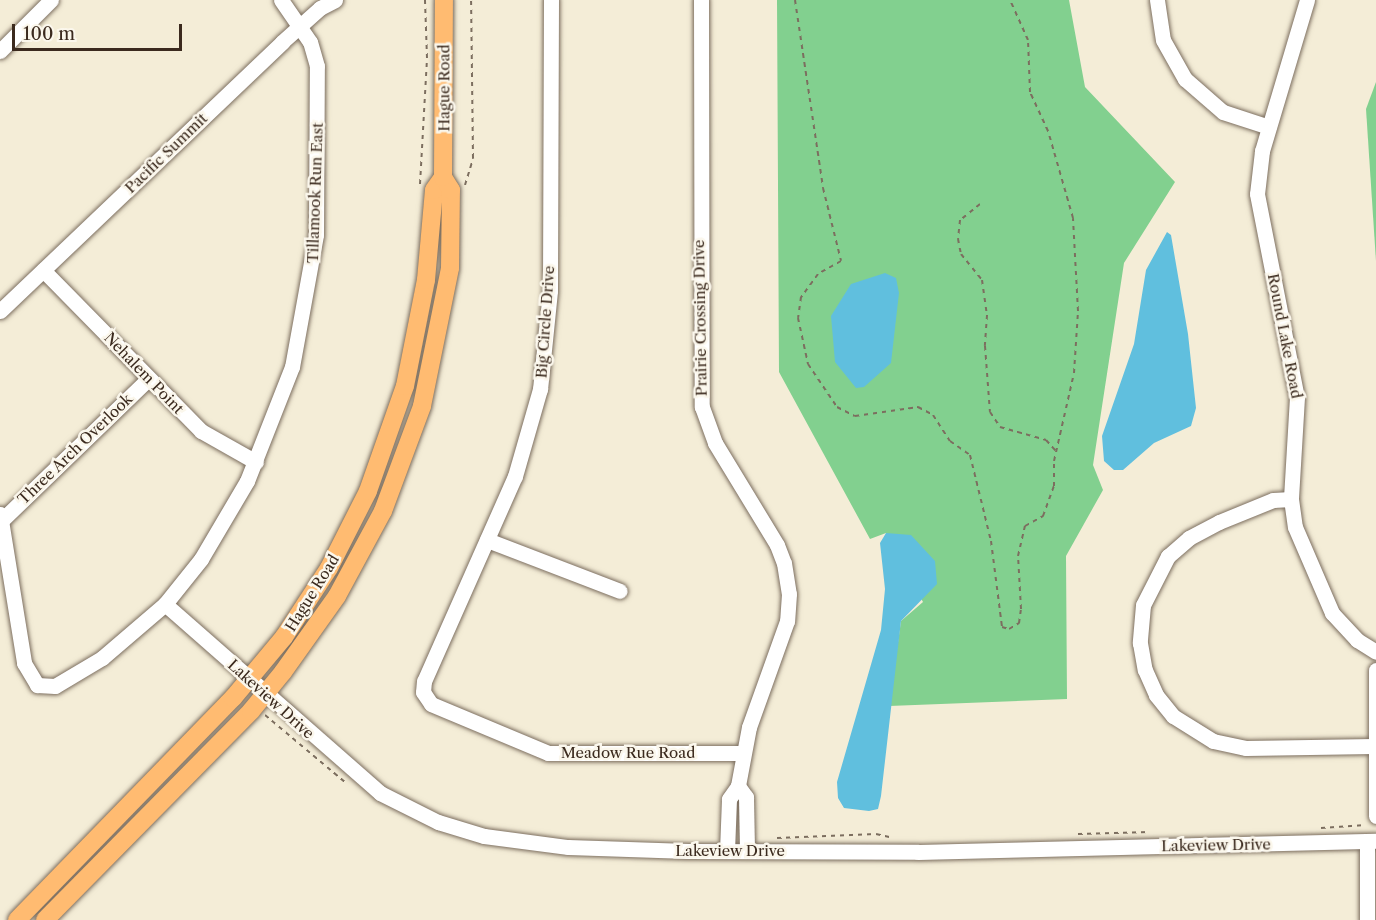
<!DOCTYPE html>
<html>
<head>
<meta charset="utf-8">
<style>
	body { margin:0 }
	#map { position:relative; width:1376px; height:920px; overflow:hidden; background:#f4edd7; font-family:"Libre Caslon Text",serif }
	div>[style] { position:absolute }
	.green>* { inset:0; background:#82d08f }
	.water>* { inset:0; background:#60bfde }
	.path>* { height:2px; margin-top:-1px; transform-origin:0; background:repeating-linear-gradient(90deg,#7c6e5f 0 4.5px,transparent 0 9px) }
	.roads { filter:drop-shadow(0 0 2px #7c6e5f) drop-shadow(0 0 2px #7c6e5f) }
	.minor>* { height:15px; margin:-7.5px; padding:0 7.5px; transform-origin:7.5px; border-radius:7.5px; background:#fff }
	.major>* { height:18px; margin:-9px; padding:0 9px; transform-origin:9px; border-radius:9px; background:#ffbb71 }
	span { translate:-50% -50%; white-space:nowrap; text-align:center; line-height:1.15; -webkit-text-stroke:5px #fbf7ec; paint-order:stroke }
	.street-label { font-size:15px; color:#3b2a1e }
	.scale { position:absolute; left:12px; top:24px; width:170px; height:27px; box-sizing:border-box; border:3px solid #3b2a1e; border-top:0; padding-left:8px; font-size:18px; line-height:21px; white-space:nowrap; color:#3b2a1e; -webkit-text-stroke:4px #fbf7ec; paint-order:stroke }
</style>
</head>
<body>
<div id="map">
	<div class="green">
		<div style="clip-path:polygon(777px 0,1069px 0,1085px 87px,1175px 182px,1124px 263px,1093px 465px,1103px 490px,1066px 556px,1067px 699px,889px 706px,901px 621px,923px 602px,886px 533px,870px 539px,779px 372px)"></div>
		<div style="clip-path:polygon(1376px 82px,1376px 261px,1366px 109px)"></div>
	</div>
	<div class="water">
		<div style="clip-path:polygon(1167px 232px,1171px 235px,1188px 334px,1196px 408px,1191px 426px,1154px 443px,1123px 470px,1114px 470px,1104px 461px,1102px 436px,1134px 344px,1146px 270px)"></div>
		<div style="clip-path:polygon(885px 273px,896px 278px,899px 293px,891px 363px,864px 387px,856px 388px,835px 362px,831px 316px,851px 284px)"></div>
		<div style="clip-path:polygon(886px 533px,911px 535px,935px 561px,937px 584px,901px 621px,881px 796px,878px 809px,869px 811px,844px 808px,838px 798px,837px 782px,881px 630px,885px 589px,880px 543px)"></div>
	</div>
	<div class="path">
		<div style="left:795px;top:0;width:190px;rotate:81.5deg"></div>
		<div style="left:823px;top:188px;width:75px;rotate:76.1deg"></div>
		<div style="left:841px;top:261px;width:26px;rotate:151deg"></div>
		<div style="left:818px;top:274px;width:29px;rotate:126deg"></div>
		<div style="left:801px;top:297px;width:21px;rotate:98deg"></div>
		<div style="left:798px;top:318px;width:47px;rotate:77.7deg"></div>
		<div style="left:808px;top:364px;width:52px;rotate:56deg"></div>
		<div style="left:837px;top:407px;width:20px;rotate:27deg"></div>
		<div style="left:855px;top:416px;width:64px;rotate:-8.1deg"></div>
		<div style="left:918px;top:407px;width:17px;rotate:28deg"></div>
		<div style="left:933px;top:415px;width:31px;rotate:57deg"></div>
		<div style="left:950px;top:441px;width:24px;rotate:35deg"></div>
		<div style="left:970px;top:455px;width:89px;rotate:76.3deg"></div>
		<div style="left:991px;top:541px;width:87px;rotate:82.7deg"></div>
		<div style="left:1002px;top:627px;width:7px;rotate:16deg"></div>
		<div style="left:1009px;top:629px;width:12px;rotate:-31deg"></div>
		<div style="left:1019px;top:623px;width:14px;rotate:-82deg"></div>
		<div style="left:1021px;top:609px;width:53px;rotate:-93.2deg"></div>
		<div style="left:1018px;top:556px;width:31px;rotate:-77deg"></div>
		<div style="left:1025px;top:526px;width:21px;rotate:-29deg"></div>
		<div style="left:1043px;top:516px;width:32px;rotate:-70deg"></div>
		<div style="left:1054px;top:486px;width:25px;rotate:-90deg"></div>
		<div style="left:1054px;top:461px;width:90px;rotate:-77.2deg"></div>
		<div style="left:1074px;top:373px;width:62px;rotate:-86.3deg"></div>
		<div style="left:1078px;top:311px;width:93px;rotate:-93.1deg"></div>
		<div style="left:1073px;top:218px;width:91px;rotate:-106deg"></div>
		<div style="left:1048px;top:131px;width:43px;rotate:-114.8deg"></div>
		<div style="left:1030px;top:92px;width:52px;rotate:-92.2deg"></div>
		<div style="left:1028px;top:40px;width:44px;rotate:-114.2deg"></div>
		<div style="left:420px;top:184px;width:126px;rotate:-86.8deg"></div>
		<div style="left:427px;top:58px;width:58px;rotate:-92deg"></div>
		<div style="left:465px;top:185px;width:28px;rotate:-73deg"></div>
		<div style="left:473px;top:158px;width:158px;rotate:-90.7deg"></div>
		<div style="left:980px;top:204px;width:26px;rotate:141deg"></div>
		<div style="left:960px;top:220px;width:19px;rotate:96deg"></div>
		<div style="left:958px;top:239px;width:15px;rotate:79deg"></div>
		<div style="left:961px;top:254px;width:33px;rotate:51deg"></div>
		<div style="left:982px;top:280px;width:35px;rotate:82deg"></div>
		<div style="left:987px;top:315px;width:31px;rotate:94deg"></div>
		<div style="left:985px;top:346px;width:66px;rotate:85.7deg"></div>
		<div style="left:990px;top:412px;width:18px;rotate:56deg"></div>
		<div style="left:1000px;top:427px;width:48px;rotate:15.8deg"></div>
		<div style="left:1046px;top:440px;width:15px;rotate:48deg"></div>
		<div style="left:265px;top:715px;width:106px;rotate:40deg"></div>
		<div style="left:1321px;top:828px;width:45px;rotate:-3.8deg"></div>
		<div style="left:1078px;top:834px;width:72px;rotate:-1.6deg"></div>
		<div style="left:777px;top:838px;width:99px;rotate:-2.3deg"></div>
		<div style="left:876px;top:834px;width:17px;rotate:13deg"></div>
	</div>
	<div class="roads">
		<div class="minor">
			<div style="left:551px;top:0;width:291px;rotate:90.2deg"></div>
			<div style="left:550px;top:291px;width:99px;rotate:95.8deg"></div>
			<div style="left:540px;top:389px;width:91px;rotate:106deg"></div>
			<div style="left:515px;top:476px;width:224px;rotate:113.9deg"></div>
			<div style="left:424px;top:681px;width:11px;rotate:95deg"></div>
			<div style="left:423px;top:692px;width:14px;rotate:56deg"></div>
			<div style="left:431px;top:704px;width:127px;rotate:22.7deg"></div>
			<div style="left:548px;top:753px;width:195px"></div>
			<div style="left:701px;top:0;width:407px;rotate:89.9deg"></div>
			<div style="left:702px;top:407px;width:38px;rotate:70deg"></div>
			<div style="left:715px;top:443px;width:119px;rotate:58.7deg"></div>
			<div style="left:777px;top:545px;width:19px;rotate:69deg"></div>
			<div style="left:784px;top:563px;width:31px;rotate:81deg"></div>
			<div style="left:789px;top:594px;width:27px;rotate:94deg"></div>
			<div style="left:787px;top:621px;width:113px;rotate:109.7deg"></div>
			<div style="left:749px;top:727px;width:60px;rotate:100.6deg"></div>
			<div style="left:738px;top:786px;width:16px;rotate:125deg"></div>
			<div style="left:729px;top:799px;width:52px;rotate:92.2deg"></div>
			<div style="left:1157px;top:0;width:40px;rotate:81.5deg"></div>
			<div style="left:1163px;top:40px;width:45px;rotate:60.6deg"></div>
			<div style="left:1185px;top:79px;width:50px;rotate:41deg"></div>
			<div style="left:1223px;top:112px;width:48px;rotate:18.1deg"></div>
			<div style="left:1307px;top:0;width:158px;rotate:106.6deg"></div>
			<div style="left:1262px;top:151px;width:43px;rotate:96.6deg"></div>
			<div style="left:1257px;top:194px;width:207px;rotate:78.9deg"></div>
			<div style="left:1297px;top:397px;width:102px;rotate:93.4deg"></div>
			<div style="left:1291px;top:499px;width:28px;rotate:82deg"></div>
			<div style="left:1295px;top:527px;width:94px;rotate:66.7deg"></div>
			<div style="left:1332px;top:613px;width:37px;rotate:47deg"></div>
			<div style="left:1357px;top:640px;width:22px;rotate:32deg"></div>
			<div style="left:0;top:51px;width:72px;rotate:-45deg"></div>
			<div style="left:43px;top:270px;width:226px;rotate:45.5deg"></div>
			<div style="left:201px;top:431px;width:63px;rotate:29.4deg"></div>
			<div style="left:0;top:311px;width:390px;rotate:-43.6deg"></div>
			<div style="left:282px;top:42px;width:51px;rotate:-41.8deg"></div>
			<div style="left:320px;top:8px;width:17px;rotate:-28deg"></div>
			<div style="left:1291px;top:499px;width:18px;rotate:177deg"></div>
			<div style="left:1273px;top:500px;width:58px;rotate:157.8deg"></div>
			<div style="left:1219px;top:522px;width:34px;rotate:152deg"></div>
			<div style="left:1189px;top:538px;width:28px;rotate:139deg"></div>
			<div style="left:1168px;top:556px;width:55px;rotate:117deg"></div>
			<div style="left:1143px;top:605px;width:38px;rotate:95deg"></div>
			<div style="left:1140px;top:643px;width:27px;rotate:80deg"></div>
			<div style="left:1145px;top:670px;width:27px;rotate:66deg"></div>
			<div style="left:1156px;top:695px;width:27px;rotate:51deg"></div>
			<div style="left:1173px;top:716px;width:47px;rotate:32deg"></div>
			<div style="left:1213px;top:741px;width:34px;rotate:12deg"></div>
			<div style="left:1246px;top:748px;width:128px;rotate:-0.9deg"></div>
			<div style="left:0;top:514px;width:151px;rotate:80.8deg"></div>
			<div style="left:24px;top:663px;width:26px;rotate:59deg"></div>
			<div style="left:37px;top:685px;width:18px;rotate:3deg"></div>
			<div style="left:55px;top:686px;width:55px;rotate:-30.8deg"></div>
			<div style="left:102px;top:658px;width:83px;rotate:-40.6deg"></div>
			<div style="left:165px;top:604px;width:58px;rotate:-51.3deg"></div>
			<div style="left:201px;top:559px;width:91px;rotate:-59.5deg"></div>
			<div style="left:247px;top:481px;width:123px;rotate:-68.5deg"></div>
			<div style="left:292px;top:367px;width:134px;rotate:-79.7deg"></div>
			<div style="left:316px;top:235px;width:169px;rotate:-89.7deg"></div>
			<div style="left:317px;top:66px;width:25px;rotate:-106deg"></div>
			<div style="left:310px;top:42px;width:51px;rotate:-124.6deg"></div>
			<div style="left:2px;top:520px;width:204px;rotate:-44deg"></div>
			<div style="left:487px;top:540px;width:142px;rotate:21deg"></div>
			<div style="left:165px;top:604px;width:286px;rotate:41.3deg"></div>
			<div style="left:380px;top:793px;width:65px;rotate:26.6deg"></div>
			<div style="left:438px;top:822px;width:48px;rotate:16.9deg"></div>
			<div style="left:484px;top:836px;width:85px;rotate:7.5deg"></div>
			<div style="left:568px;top:847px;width:120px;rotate:1.9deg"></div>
			<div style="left:688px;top:851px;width:230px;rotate:0.2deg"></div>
			<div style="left:918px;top:852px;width:458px;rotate:-1.4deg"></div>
			<div style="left:1376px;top:670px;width:146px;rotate:90deg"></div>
			<div style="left:738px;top:786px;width:14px;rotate:54deg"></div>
			<div style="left:746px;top:797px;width:54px;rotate:88.9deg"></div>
			<div style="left:1367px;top:841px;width:79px;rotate:90deg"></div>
		</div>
		<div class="major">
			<div style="left:17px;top:920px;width:310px;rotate:-45.8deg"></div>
			<div style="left:233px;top:698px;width:80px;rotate:-50.1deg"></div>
			<div style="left:284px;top:637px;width:82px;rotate:-56.9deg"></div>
			<div style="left:329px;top:568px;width:86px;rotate:-63.1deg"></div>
			<div style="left:368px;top:491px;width:111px;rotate:-70.6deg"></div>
			<div style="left:405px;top:386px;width:108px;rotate:-78.8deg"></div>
			<div style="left:426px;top:280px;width:90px;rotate:-84.9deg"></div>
			<div style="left:434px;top:190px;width:16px;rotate:-55deg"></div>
			<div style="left:45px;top:920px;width:293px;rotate:-45.4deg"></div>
			<div style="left:251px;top:711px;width:50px;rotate:-50.6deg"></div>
			<div style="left:283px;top:672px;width:93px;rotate:-54.6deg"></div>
			<div style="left:337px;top:596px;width:97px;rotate:-61.6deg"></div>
			<div style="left:383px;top:511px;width:112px;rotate:-69.6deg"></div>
			<div style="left:422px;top:406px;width:141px;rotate:-78.5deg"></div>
			<div style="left:450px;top:268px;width:78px;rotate:-89.3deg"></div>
			<div style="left:451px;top:190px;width:15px;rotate:-122deg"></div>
			<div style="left:443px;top:177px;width:177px;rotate:-89.7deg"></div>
		</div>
	</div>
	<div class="street-label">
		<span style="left:444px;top:88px;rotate:-90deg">Hague Road</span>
		<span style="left:166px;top:153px;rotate:-44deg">Pacific Summit</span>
		<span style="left:315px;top:193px;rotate:-88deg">Tillamook Run East</span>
		<span style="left:700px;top:318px;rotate:-91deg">Prairie Crossing Drive</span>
		<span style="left:545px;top:322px;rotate:-86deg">Big Circle Drive</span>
		<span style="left:1285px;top:336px;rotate:79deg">Round Lake Road</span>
		<span style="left:144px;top:373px;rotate:46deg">Nehalem Point</span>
		<span style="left:75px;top:449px;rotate:-44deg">Three Arch Overlook</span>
		<span style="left:312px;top:593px;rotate:-58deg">Hague Road</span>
		<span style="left:271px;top:699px;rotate:42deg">Lakeview Drive</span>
		<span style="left:628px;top:753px">Meadow Rue Road</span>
		<span style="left:1216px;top:845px;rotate:-1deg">Lakeview Drive</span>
		<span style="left:730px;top:851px">Lakeview Drive</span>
	</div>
	<div class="scale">100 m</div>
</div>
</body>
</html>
